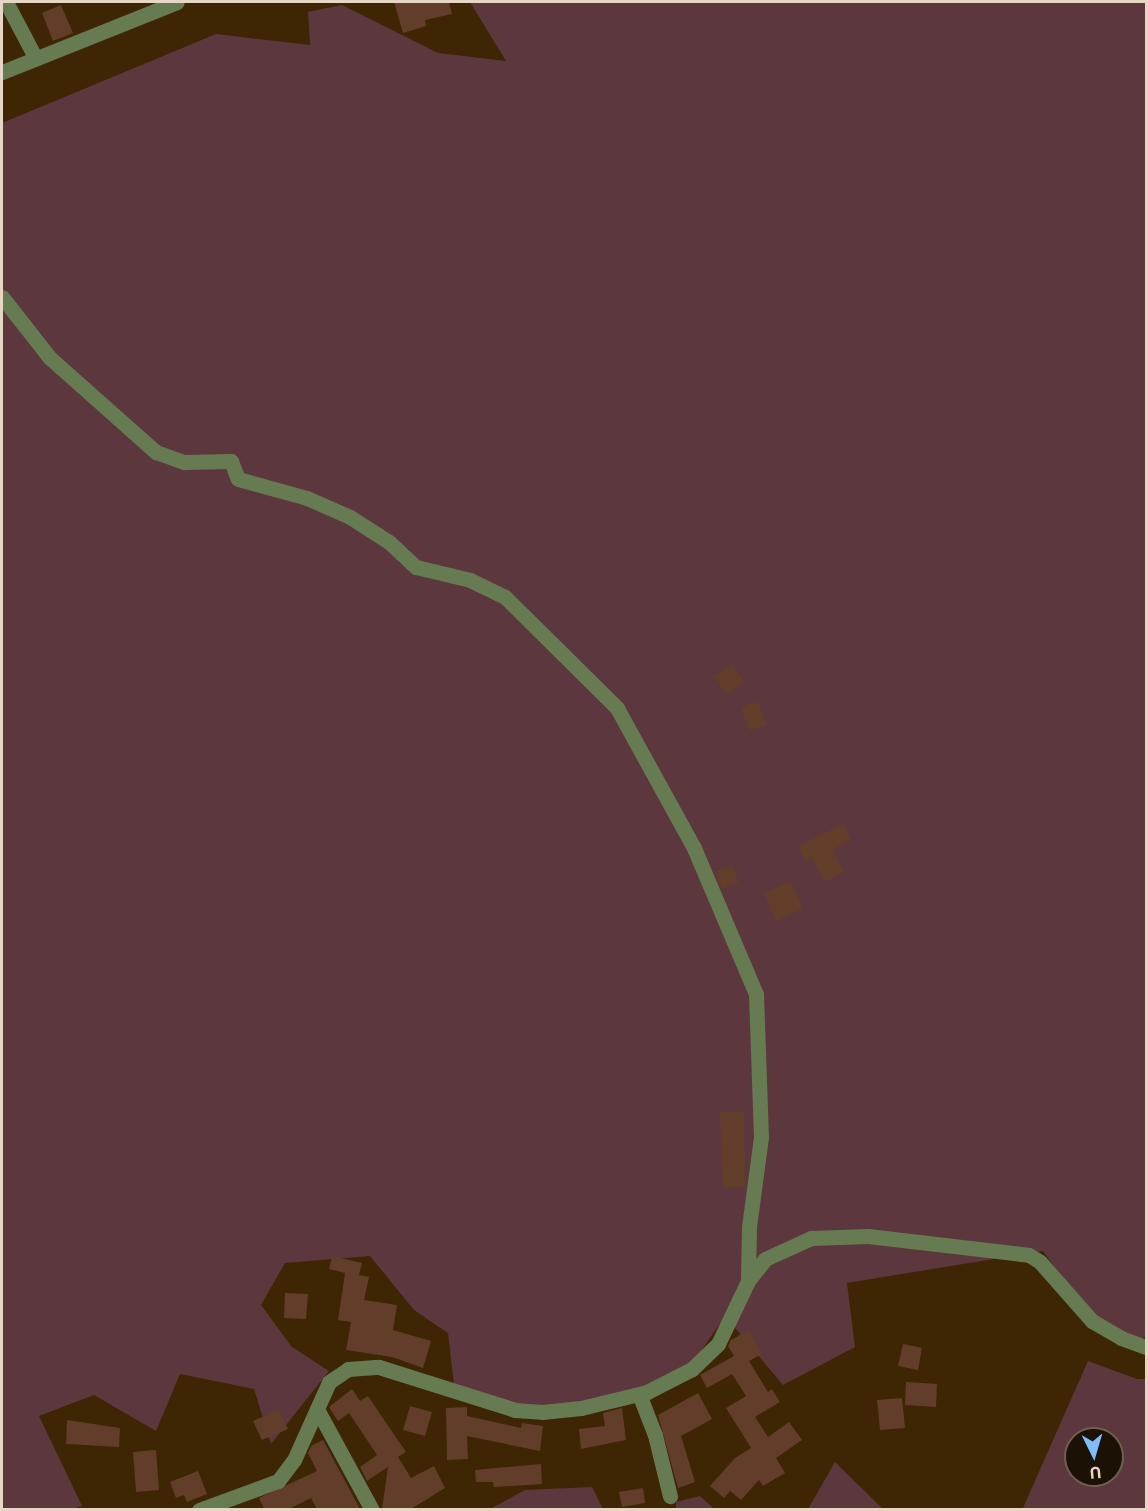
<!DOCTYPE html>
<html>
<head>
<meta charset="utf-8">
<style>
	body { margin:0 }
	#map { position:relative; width:1148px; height:1511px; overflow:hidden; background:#3e2503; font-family:"Open Sans",sans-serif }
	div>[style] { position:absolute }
	.green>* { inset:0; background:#5c373d }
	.building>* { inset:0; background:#623e2a }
	.minor>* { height:15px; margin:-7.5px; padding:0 7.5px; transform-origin:7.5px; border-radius:7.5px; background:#667b52 }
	span { translate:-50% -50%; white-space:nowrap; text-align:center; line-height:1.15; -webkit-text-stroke:5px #1c1105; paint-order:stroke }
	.frame { position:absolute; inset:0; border:3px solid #e6d6c4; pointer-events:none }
	.north { position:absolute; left:1064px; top:1427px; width:60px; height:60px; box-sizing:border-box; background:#1c1105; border:2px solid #6d6051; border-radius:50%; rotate:175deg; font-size:16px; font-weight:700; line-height:24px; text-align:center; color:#e6d6c4 }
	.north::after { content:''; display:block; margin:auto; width:21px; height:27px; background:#81bcfa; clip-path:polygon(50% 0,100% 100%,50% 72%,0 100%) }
</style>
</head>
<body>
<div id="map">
	<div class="green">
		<div style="clip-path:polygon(470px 2px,1146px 2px,1146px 1337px,1138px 1339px,1106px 1327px,1069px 1288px,1043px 1251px,847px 1283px,855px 1347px,783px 1385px,725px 1316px,690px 1367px,618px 1399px,533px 1410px,454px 1385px,448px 1333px,414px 1310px,370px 1256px,285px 1263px,261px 1305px,292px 1347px,329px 1371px,271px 1444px,254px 1389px,180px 1374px,156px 1431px,94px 1395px,39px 1416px,82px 1506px,70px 1510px,2px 1510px,2px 123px,216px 34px,310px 45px,308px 12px,342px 5px,438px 53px,506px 61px)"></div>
		<div style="clip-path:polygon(evenodd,1088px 1361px,1137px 1379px,1146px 1379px,1146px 1509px,1016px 1509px,1023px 1508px,1088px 1361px,1076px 1439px,1112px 1439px,1112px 1475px,1076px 1475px,1076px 1439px)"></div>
		<div style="clip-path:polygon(835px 1462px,883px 1509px,808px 1509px)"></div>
		<div style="clip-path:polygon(592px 1487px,603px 1509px,490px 1509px,525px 1490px)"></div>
		<div style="clip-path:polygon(700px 1496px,714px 1509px,676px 1509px,676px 1502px)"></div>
	</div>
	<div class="building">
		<div style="clip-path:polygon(394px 2px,449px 2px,452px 14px,425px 20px,426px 26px,403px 33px)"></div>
		<div style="clip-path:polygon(61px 5px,73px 33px,53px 41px,42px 13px)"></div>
		<div style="clip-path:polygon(732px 664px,744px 682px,727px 694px,714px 676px)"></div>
		<div style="clip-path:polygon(757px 701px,767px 725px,750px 731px,741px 708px)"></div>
		<div style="clip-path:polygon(843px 824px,851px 839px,832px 850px,844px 872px,824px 882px,812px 858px,805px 861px,798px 846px)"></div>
		<div style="clip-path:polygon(732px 865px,739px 882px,722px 889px,715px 872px)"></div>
		<div style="clip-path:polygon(790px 881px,803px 908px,776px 921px,764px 893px)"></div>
		<div style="clip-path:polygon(720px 1112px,744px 1112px,745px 1187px,723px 1187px)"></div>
		<div style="clip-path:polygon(332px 1256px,362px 1263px,359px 1275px,369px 1277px,364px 1300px,397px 1305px,393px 1330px,431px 1341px,423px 1368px,392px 1357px,346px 1350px,351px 1322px,338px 1320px,345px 1273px,329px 1269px)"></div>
		<div style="clip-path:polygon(285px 1293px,308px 1294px,306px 1319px,284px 1318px)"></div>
		<div style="clip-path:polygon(749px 1330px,762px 1354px,749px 1361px,768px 1392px,772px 1389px,780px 1402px,755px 1417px,768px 1437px,789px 1422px,802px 1440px,776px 1458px,785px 1473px,763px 1486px,759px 1480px,741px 1500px,730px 1491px,724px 1498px,710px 1486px,735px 1458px,751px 1448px,726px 1408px,746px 1396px,732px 1374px,707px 1388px,700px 1375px,734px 1356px,728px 1346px,731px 1340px)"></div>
		<div style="clip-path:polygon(903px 1344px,922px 1348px,918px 1370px,898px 1366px)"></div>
		<div style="clip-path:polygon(906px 1382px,937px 1384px,936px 1407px,905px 1405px)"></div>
		<div style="clip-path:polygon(352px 1389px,360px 1401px,368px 1396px,406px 1452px,398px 1457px,411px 1478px,434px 1466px,445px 1488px,411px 1509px,382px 1509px,388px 1467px,367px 1481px,360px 1467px,377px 1455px,349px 1413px,338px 1421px,329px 1407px)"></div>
		<div style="clip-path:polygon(698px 1393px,712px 1419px,681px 1436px,695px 1482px,678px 1488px,658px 1415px)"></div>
		<div style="clip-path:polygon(902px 1398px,905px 1428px,880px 1430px,877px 1400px)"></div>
		<div style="clip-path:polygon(410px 1406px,432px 1412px,425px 1436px,403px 1430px)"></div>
		<div style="clip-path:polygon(467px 1407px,467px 1416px,521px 1428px,522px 1423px,543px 1426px,540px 1451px,467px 1436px,468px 1459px,447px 1460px,446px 1408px)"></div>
		<div style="clip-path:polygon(622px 1408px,626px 1440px,581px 1449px,579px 1429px,605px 1426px,603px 1413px)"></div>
		<div style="clip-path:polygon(279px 1410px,288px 1429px,262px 1440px,253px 1421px)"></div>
		<div style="clip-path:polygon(67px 1420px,120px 1428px,119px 1447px,66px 1444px)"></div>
		<div style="clip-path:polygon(323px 1440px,360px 1509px,317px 1509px,311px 1498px,289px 1509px,264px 1509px,259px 1498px,317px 1471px,308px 1453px,311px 1446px)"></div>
		<div style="clip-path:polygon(156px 1450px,159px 1490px,136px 1492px,133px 1452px)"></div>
		<div style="clip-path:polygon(541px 1464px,542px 1484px,494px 1487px,493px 1482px,476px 1482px,475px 1470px)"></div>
		<div style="clip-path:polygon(198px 1471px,207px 1494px,187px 1502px,184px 1495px,176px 1498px,170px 1482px)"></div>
		<div style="clip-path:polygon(643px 1488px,645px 1503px,622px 1507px,619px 1492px)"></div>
	</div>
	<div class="minor">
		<div style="left:6px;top:2px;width:64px;rotate:62.2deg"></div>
		<div style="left:2px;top:72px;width:188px;rotate:-21.8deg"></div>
		<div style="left:2px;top:297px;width:78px;rotate:51.8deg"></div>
		<div style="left:50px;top:358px;width:142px;rotate:41.6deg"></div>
		<div style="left:156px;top:452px;width:30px;rotate:20deg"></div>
		<div style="left:184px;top:462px;width:47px;rotate:-1.2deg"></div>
		<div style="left:231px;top:461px;width:19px;rotate:69deg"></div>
		<div style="left:238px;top:479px;width:72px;rotate:15.4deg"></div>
		<div style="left:307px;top:498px;width:47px;rotate:23.8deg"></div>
		<div style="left:350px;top:517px;width:46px;rotate:32.7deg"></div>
		<div style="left:389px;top:542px;width:37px;rotate:43deg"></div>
		<div style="left:416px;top:567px;width:56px;rotate:13.5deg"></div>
		<div style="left:470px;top:580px;width:39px;rotate:26deg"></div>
		<div style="left:505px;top:597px;width:158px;rotate:44.7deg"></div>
		<div style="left:617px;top:708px;width:160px;rotate:61.2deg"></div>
		<div style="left:694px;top:848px;width:159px;rotate:67deg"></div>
		<div style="left:756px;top:994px;width:143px;rotate:88deg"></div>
		<div style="left:761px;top:1137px;width:91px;rotate:97.6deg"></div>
		<div style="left:749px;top:1227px;width:54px;rotate:91.1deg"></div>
		<div style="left:639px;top:1394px;width:44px;rotate:68.7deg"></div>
		<div style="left:655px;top:1435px;width:63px;rotate:76.2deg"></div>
		<div style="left:317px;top:1409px;width:115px;rotate:61.4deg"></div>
		<div style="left:199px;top:1510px;width:84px;rotate:-20.2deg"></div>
		<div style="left:278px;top:1481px;width:26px;rotate:-53deg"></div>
		<div style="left:294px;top:1460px;width:85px;rotate:-65.8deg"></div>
		<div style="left:329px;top:1382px;width:23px;rotate:-34deg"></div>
		<div style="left:348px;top:1369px;width:31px;rotate:-4deg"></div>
		<div style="left:379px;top:1367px;width:143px;rotate:17.5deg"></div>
		<div style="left:515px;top:1410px;width:27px;rotate:4deg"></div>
		<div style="left:542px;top:1412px;width:39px;rotate:-6deg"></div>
		<div style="left:581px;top:1408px;width:68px;rotate:-13.6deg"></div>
		<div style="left:647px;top:1392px;width:51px;rotate:-27.1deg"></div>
		<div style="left:692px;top:1369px;width:36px;rotate:-44deg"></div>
		<div style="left:718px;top:1344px;width:70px;rotate:-64.5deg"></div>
		<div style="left:748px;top:1281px;width:28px;rotate:-52deg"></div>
		<div style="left:765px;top:1259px;width:51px;rotate:-24.5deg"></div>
		<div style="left:811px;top:1238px;width:57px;rotate:-2deg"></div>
		<div style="left:868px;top:1236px;width:162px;rotate:6.7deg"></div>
		<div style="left:1029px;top:1255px;width:13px;rotate:32deg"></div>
		<div style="left:1040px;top:1262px;width:79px;rotate:48.6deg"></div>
		<div style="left:1092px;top:1321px;width:34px;rotate:30deg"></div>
		<div style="left:1121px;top:1338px;width:27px;rotate:20deg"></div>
	</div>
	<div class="frame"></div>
	<div class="north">U</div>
</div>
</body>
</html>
